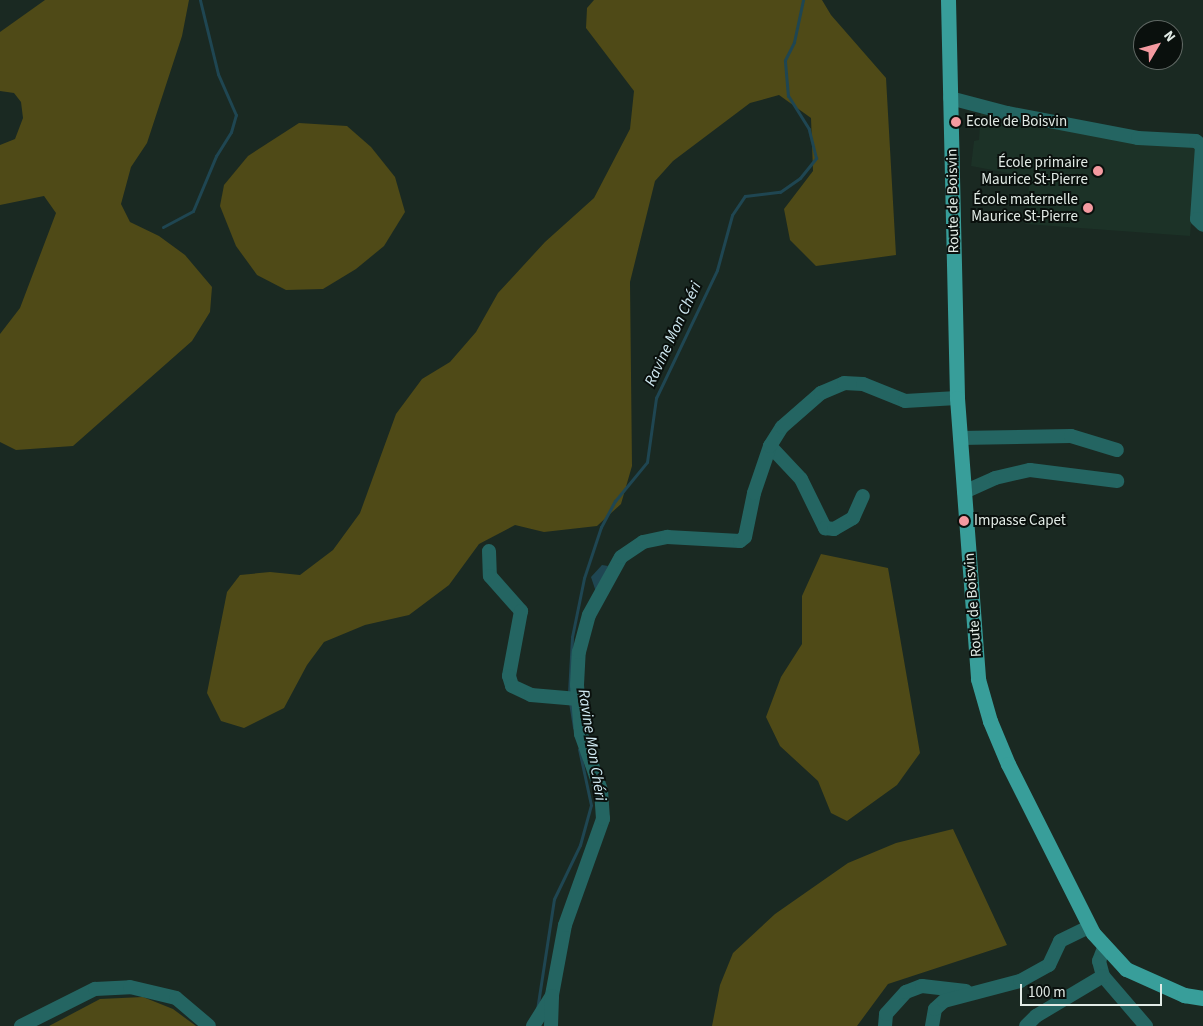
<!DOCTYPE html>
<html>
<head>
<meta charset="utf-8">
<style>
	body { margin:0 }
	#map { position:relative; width:1203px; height:1026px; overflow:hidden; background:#1a2922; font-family:"Source Sans 3",sans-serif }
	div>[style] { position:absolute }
	.built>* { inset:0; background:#1c3227 }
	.green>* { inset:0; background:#4f4a17 }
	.water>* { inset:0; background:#1f4652 }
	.stream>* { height:3px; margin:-1.5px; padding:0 1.5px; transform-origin:1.5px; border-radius:1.5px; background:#1f4652 }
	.minor>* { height:14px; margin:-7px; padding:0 7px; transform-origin:7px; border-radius:7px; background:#246562 }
	.major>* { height:15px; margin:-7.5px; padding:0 7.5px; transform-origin:7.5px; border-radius:7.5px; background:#389e9a }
	.dots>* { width:14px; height:14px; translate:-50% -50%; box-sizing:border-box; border:2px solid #0a100d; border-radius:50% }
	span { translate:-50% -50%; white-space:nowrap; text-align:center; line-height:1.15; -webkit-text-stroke:4px #0a100d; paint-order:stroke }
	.poi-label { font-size:15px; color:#e2ebe6 }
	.left { translate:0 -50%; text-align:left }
	.right { translate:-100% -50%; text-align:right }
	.street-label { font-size:15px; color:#e2ebe6 }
	.water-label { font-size:16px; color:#cfe9f2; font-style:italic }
	.north { position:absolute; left:1133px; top:20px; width:50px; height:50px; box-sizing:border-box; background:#0a100d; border:1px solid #606864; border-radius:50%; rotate:53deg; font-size:14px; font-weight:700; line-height:20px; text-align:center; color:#e2ebe6 }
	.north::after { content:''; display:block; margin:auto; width:18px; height:22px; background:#f49aa0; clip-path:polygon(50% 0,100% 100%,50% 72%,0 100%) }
	.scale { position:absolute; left:1020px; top:984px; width:142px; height:22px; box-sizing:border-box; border:2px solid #e2ebe6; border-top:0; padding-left:6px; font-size:15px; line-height:18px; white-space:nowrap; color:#e2ebe6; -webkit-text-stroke:4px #0a100d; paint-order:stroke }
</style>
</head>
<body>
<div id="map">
	<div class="built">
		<div style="clip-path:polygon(981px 111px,1198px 147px,1190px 236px,1025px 224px,1030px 177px,971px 166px,974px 141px,979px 140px)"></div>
	</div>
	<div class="green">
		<div style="clip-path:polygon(45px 0,189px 0,182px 36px,147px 143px,131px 167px,121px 204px,130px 222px,159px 236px,185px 255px,212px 287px,210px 312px,192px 341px,73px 446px,16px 450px,0 442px,0 334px,20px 308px,56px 213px,44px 196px,0 205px,0 145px,15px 139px,23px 118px,21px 102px,14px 93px,0 91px,0 32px)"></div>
		<div style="clip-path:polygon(594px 0,822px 0,831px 15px,886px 78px,896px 255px,816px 266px,790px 240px,784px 209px,813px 171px,811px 118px,779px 95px,750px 103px,673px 161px,655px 181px,630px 282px,632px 466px,621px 504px,597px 526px,544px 532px,515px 525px,479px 544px,449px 585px,409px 615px,365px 625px,324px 642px,307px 665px,284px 708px,244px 728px,221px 721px,207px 693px,227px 592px,240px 575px,270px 572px,300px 575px,333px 550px,360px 513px,396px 414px,422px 379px,450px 362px,476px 332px,498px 293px,545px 242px,594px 198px,630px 129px,634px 91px,586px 28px,587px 8px)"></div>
		<div style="clip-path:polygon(299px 123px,347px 126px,371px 147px,395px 177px,405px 212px,384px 246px,356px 269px,323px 289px,286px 290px,257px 275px,236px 246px,220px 206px,224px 185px,248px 156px)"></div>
		<div style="clip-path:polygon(821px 554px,888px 568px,920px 753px,897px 785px,847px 821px,831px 813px,818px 781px,780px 746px,766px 717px,781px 677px,802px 644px,802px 596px)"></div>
		<div style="clip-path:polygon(953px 829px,1007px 945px,888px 984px,857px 1026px,712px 1026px,720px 985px,733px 953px,775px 914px,848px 863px,896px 843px)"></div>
		<div style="clip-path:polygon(143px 997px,173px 1009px,196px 1026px,49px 1026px,100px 999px)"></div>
	</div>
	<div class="water">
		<div style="clip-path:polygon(602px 565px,608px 566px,596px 592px,591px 577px)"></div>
	</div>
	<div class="stream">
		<div style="left:163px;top:227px;width:34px;rotate:-28deg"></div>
		<div style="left:193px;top:211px;width:60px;rotate:-67.3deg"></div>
		<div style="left:216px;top:156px;width:28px;rotate:-58deg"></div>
		<div style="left:231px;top:132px;width:18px;rotate:-74deg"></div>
		<div style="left:236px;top:115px;width:45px;rotate:-113.7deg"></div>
		<div style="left:218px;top:74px;width:76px;rotate:-103.7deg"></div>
		<div style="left:569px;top:693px;width:56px;rotate:-86.9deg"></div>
		<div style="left:572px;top:637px;width:60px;rotate:-78.5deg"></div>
		<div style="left:584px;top:578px;width:54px;rotate:-71.6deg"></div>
		<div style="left:601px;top:527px;width:30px;rotate:-62deg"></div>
		<div style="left:615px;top:501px;width:50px;rotate:-50.6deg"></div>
		<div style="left:647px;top:462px;width:65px;rotate:-82deg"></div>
		<div style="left:656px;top:398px;width:142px;rotate:-64.5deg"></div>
		<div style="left:717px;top:270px;width:57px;rotate:-74.7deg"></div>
		<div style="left:732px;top:215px;width:23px;rotate:-56deg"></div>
		<div style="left:745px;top:196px;width:35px;rotate:-7deg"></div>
		<div style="left:780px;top:192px;width:24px;rotate:-35deg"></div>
		<div style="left:800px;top:178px;width:26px;rotate:-51deg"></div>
		<div style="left:816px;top:158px;width:30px;rotate:-104deg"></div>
		<div style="left:809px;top:129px;width:39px;rotate:-122deg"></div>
		<div style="left:788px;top:96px;width:36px;rotate:-95deg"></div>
		<div style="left:785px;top:60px;width:20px;rotate:-63deg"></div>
		<div style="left:794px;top:42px;width:43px;rotate:-77.9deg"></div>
		<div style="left:570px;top:702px;width:26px;rotate:81deg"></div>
		<div style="left:537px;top:1010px;width:112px;rotate:-81.3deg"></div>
		<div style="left:554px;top:899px;width:60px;rotate:-64.3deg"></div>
		<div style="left:580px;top:845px;width:41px;rotate:-74.6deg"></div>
		<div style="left:591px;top:805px;width:57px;rotate:-102.1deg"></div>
	</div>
	<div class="minor">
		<div style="left:950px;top:98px;width:59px;rotate:14.7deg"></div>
		<div style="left:1007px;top:113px;width:133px;rotate:10.8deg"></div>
		<div style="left:1138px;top:138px;width:58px;rotate:3deg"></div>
		<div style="left:1196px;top:141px;width:8px;rotate:40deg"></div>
		<div style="left:1202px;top:146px;width:73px;rotate:93.9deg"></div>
		<div style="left:1197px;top:219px;width:8px;rotate:45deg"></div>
		<div style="left:960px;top:438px;width:111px;rotate:-1deg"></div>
		<div style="left:1071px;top:436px;width:48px;rotate:16.9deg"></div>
		<div style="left:770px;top:446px;width:45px;rotate:46.8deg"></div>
		<div style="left:801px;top:479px;width:55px;rotate:63.9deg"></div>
		<div style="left:825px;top:528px;width:9px;rotate:6deg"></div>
		<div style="left:834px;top:529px;width:22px;rotate:-30deg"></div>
		<div style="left:853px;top:518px;width:24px;rotate:-66deg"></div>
		<div style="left:964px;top:492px;width:34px;rotate:-24deg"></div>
		<div style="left:995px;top:478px;width:36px;rotate:-13deg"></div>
		<div style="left:1030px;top:470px;width:88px;rotate:7.2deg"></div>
		<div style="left:489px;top:551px;width:25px;rotate:88deg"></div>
		<div style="left:490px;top:576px;width:47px;rotate:48.5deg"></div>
		<div style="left:521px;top:611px;width:66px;rotate:100.5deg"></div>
		<div style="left:509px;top:676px;width:10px;rotate:73deg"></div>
		<div style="left:512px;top:686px;width:21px;rotate:25deg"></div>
		<div style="left:531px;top:695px;width:47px;rotate:4.9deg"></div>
		<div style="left:1104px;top:948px;width:14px;rotate:111deg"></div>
		<div style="left:1099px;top:961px;width:16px;rotate:75deg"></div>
		<div style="left:1103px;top:976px;width:66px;rotate:49.3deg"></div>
		<div style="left:21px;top:1026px;width:83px;rotate:-26.6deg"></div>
		<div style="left:95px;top:989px;width:35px;rotate:-3deg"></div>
		<div style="left:130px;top:987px;width:47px;rotate:13.4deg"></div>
		<div style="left:176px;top:998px;width:43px;rotate:40.3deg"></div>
		<div style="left:533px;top:1026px;width:36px;rotate:-58deg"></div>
		<div style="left:552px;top:995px;width:71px;rotate:-79.5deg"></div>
		<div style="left:565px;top:925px;width:113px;rotate:-70.3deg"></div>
		<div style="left:603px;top:819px;width:29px;rotate:-94deg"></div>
		<div style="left:601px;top:790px;width:59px;rotate:-109.7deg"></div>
		<div style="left:581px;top:734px;width:49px;rotate:-94.7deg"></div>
		<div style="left:577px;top:685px;width:33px;rotate:-87deg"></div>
		<div style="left:579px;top:652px;width:38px;rotate:-75deg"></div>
		<div style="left:589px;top:615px;width:66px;rotate:-61.1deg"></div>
		<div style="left:621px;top:557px;width:27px;rotate:-34deg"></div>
		<div style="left:643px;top:542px;width:25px;rotate:-12deg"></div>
		<div style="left:667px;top:537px;width:73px;rotate:3.1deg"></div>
		<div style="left:740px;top:541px;width:6px;rotate:-39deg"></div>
		<div style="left:745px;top:537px;width:45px;rotate:-78.4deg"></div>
		<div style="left:754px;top:493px;width:50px;rotate:-71.2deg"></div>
		<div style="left:770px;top:446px;width:22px;rotate:-58deg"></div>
		<div style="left:782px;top:427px;width:52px;rotate:-41.1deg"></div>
		<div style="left:821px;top:393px;width:25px;rotate:-23deg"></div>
		<div style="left:844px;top:383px;width:19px;rotate:3deg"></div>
		<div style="left:863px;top:384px;width:45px;rotate:22deg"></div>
		<div style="left:905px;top:401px;width:52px;rotate:-3.3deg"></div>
		<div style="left:551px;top:1026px;width:30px;rotate:-88deg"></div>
		<div style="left:885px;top:1026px;width:12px;rotate:-85deg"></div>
		<div style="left:886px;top:1014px;width:30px;rotate:-48deg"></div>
		<div style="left:906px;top:992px;width:17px;rotate:-21deg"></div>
		<div style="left:922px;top:986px;width:44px;rotate:6.5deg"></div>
		<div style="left:932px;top:1026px;width:17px;rotate:-80deg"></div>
		<div style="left:935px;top:1009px;width:12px;rotate:-42deg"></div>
		<div style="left:944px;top:1001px;width:79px;rotate:-14.7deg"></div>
		<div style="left:1020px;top:981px;width:33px;rotate:-29deg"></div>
		<div style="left:1049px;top:965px;width:26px;rotate:-65deg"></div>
		<div style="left:1060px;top:941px;width:32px;rotate:-26deg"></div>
		<div style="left:1026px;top:1026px;width:14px;rotate:-45deg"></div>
		<div style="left:1036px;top:1016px;width:78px;rotate:-30.8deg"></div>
	</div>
	<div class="major">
		<div style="left:948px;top:0;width:398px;rotate:88.7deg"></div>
		<div style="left:957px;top:398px;width:282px;rotate:85.7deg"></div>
		<div style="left:978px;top:679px;width:44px;rotate:74.1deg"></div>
		<div style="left:990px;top:721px;width:47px;rotate:67.3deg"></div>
		<div style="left:1008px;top:764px;width:189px;rotate:63.3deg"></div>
		<div style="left:1093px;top:933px;width:49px;rotate:47.5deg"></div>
		<div style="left:1126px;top:969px;width:64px;rotate:24.1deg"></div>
		<div style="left:1184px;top:995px;width:19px;rotate:9deg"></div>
	</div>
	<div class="dots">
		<div style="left:956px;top:122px;background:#f49aa0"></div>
		<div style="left:1098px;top:171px;background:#f49aa0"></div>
		<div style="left:1088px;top:208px;background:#f49aa0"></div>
		<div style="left:964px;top:521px;background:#f49aa0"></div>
	</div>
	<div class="poi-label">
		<span class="left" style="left:966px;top:122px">Ecole de Boisvin</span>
		<span class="right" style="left:1088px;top:171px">École primaire<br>Maurice St-Pierre</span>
		<span class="right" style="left:1078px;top:208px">École maternelle<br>Maurice St-Pierre</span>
		<span class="left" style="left:974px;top:521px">Impasse Capet</span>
	</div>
	<div class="street-label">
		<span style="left:953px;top:201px;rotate:-91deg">Route de Boisvin</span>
		<span style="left:973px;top:605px;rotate:-94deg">Route de Boisvin</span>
	</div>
	<div class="water-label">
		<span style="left:673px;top:334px;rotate:-65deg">Ravine Mon Chéri</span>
		<span style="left:592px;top:745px;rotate:81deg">Ravine Mon Chéri</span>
	</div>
	<div class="north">N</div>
	<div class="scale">100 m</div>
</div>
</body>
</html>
